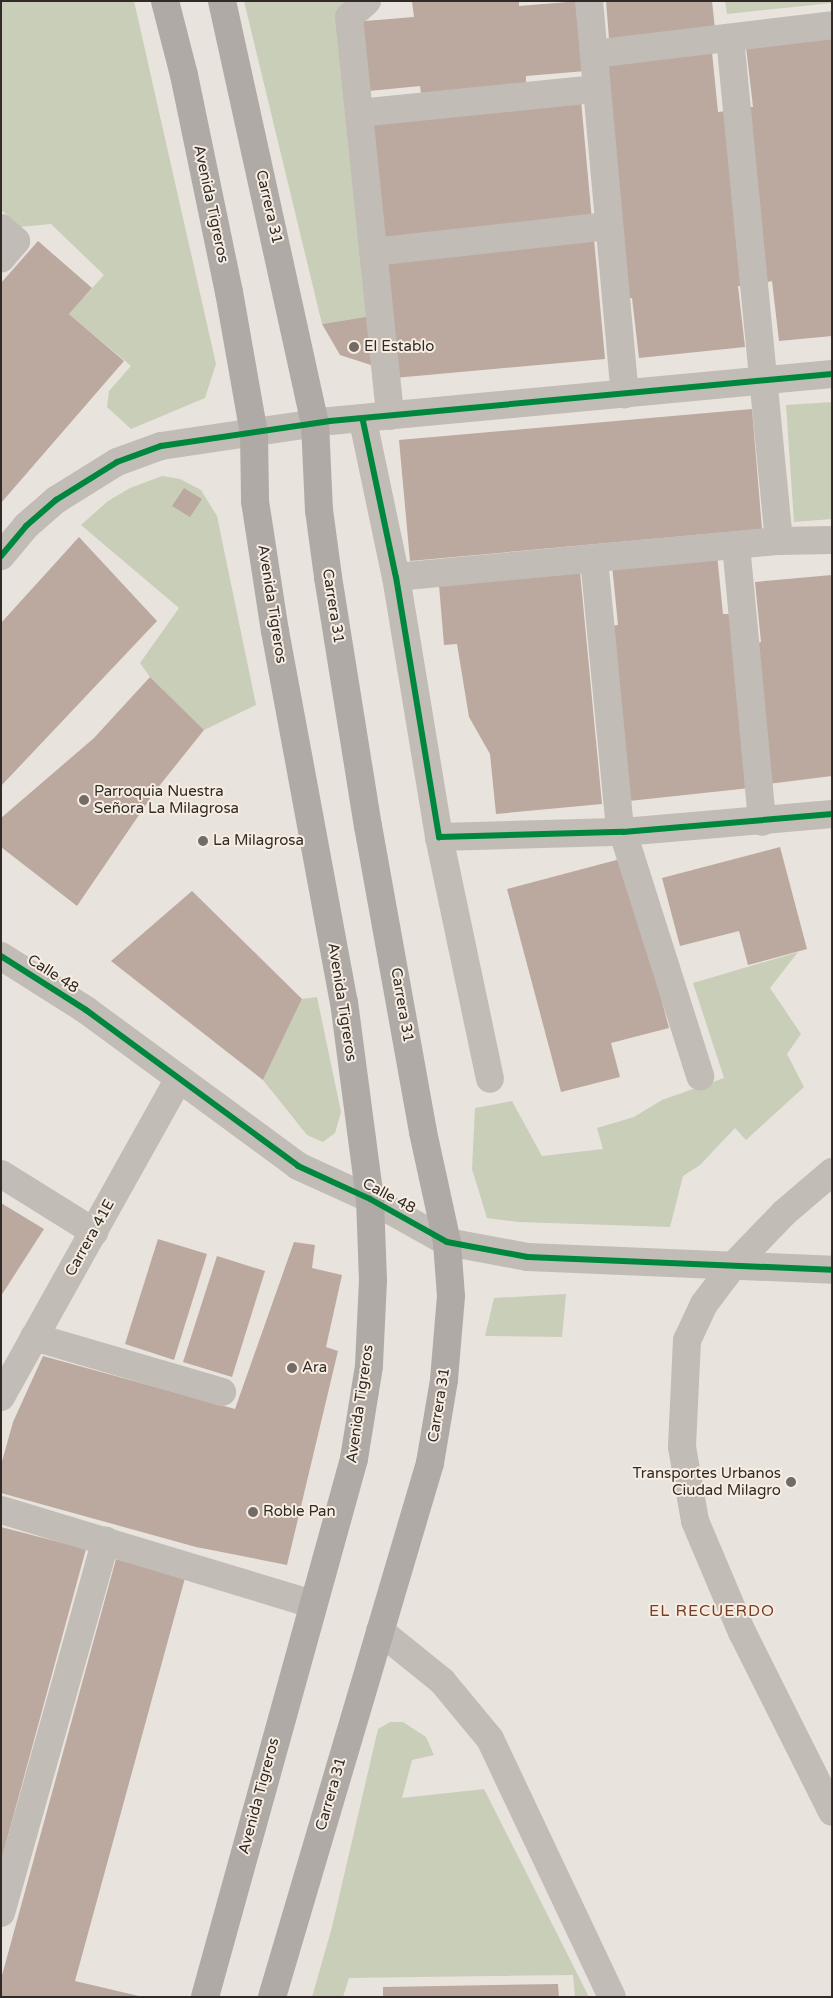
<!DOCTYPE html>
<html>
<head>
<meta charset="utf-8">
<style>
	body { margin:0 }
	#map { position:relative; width:833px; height:1998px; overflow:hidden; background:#e9e3dd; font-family:"Varela Round",sans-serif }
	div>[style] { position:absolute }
	.green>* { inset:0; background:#c9ceb8 }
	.building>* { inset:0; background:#bba9a0 }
	.minor>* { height:28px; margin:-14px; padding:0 14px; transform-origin:14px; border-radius:14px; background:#c2bcb6 }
	.major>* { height:28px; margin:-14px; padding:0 14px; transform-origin:14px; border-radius:14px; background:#b0aaa6 }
	.cycleway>* { height:6px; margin:-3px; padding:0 3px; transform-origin:3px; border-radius:3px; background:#00873e }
	.dots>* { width:14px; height:14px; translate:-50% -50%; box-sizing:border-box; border:2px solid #f7eee3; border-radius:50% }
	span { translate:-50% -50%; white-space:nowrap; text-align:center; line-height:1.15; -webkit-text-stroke:4px #f7eee3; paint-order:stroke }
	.street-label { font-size:15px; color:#322a26 }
	.poi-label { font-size:15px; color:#322a26 }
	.left { translate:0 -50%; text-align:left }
	.right { translate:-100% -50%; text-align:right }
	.neighbourhood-label { font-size:16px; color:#7a3c25; letter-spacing:1px }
	.frame { position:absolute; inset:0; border:2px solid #322a26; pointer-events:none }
</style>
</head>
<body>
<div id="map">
	<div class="green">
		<div style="clip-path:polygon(1px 1px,134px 1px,216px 364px,205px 398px,131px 429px,107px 407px,109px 391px,131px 366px,69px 314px,104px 275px,51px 224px,20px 227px,1px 210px)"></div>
		<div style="clip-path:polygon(244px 1px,353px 1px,371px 316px,322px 324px)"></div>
		<div style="clip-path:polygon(725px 1px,832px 1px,832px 3px,727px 14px)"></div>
		<div style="clip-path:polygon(832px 402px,832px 519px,794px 522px,786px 405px)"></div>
		<div style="clip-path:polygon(162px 476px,180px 479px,201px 490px,217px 516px,256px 705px,204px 730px,150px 677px,140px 663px,179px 608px,81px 525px,108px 501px,130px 488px)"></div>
		<div style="clip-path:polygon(798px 952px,770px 988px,801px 1034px,787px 1054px,804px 1087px,746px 1140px,735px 1128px,700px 1165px,683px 1176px,670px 1227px,519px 1222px,487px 1218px,472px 1169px,475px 1108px,512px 1101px,542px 1156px,603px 1149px,597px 1128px,634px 1117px,662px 1100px,724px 1078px,693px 983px)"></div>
		<div style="clip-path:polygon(317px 997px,341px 1112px,335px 1133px,323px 1142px,307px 1135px,263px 1080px,302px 999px)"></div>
		<div style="clip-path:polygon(566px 1294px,562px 1337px,485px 1336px,494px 1298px)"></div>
		<div style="clip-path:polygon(390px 1722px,403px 1722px,426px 1737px,434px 1755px,412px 1760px,402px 1798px,484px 1789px,589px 1997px,575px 1997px,573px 1975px,349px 1978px,343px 1997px,312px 1997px,332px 1927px,378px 1729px)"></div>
	</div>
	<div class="building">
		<div style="clip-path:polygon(412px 1px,519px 1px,519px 6px,580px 1px,586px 71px,526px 76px,526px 84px,421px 93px,420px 86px,359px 92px,353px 22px,414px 17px)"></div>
		<div style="clip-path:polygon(606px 1px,712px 1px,715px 29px,609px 39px)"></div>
		<div style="clip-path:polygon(832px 37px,832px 336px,779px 341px,772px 281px,764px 283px,745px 107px,753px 107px,746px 47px)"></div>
		<div style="clip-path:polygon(712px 52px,718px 112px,726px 111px,745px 286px,738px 286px,745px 347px,639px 358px,632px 298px,624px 299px,607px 63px)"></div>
		<div style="clip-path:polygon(581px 100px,592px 221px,380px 240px,369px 120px)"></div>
		<div style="clip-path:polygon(594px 239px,605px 359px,394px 378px,383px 258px)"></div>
		<div style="clip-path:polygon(38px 241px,92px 288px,69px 314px,124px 361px,1px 503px,1px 283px)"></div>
		<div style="clip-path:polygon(371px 316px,374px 366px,340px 355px,322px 324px)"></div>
		<div style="clip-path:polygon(752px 409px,762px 529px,410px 561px,399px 440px)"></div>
		<div style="clip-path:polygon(184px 488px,202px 499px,190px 517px,172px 506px)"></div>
		<div style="clip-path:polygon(79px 537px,157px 621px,1px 786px,1px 623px)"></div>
		<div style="clip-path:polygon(717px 554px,723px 614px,731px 614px,750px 788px,629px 801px,610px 626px,618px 625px,612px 565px)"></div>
		<div style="clip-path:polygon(580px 572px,602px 804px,496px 814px,490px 754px,469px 717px,457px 644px,444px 645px,439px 585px)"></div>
		<div style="clip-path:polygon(832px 575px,832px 776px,768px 784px,753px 644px,761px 642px,755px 582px)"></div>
		<div style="clip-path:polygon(150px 677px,204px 730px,156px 790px,77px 906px,1px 847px,1px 818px,94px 738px)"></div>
		<div style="clip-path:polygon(780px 847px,807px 949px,748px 965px,739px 931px,680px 946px,662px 878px)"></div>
		<div style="clip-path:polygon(624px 858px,669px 1028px,611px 1043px,620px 1077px,561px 1092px,507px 889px)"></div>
		<div style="clip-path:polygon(192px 891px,302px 999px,263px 1080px,111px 961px)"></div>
		<div style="clip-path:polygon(1px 1203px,44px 1229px,1px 1296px)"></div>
		<div style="clip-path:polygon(158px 1239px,207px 1254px,174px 1360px,125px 1344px)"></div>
		<div style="clip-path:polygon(294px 1242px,315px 1245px,312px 1268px,342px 1275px,326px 1347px,338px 1351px,287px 1565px,196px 1547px,1px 1493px,1px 1465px,13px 1422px,43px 1356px,235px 1409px)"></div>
		<div style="clip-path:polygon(217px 1256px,265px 1271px,232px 1377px,183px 1362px)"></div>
		<div style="clip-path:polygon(1px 1527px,86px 1549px,2px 1858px,1px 1858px)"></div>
		<div style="clip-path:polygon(116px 1559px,185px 1578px,75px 1981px,143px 1997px,1px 1997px,1px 1979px)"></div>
		<div style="clip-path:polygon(558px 1984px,559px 1997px,383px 1997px,383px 1987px)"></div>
	</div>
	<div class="minor">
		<div style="left:367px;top:1px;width:24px;rotate:138deg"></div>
		<div style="left:349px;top:17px;width:401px;rotate:84.1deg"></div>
		<div style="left:589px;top:1px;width:395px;rotate:84.8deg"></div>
		<div style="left:730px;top:38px;width:505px;rotate:84.44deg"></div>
		<div style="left:594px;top:54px;width:240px;rotate:-6.9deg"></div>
		<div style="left:359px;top:113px;width:239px;rotate:-5.8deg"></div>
		<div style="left:1px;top:228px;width:20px;rotate:41deg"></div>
		<div style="left:16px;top:241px;width:23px;rotate:130deg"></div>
		<div style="left:373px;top:252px;width:237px;rotate:-6.3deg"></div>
		<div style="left:363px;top:421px;width:159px;rotate:78.1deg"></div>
		<div style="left:396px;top:577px;width:264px;rotate:80.6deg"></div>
		<div style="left:439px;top:837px;width:247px;rotate:78.1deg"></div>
		<div style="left:736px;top:545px;width:278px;rotate:84.6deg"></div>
		<div style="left:1px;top:556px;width:39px;rotate:-50deg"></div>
		<div style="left:26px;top:526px;width:40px;rotate:-41deg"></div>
		<div style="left:56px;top:500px;width:72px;rotate:-31.9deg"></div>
		<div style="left:117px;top:462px;width:47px;rotate:-20deg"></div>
		<div style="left:161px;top:446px;width:171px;rotate:-8.4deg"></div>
		<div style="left:330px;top:421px;width:504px;rotate:-5.35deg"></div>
		<div style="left:594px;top:559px;width:262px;rotate:84.5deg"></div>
		<div style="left:619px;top:820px;width:269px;rotate:72.4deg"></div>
		<div style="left:396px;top:577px;width:385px;rotate:-5.4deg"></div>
		<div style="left:779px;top:541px;width:53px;rotate:-1.1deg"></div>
		<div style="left:439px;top:837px;width:184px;rotate:-1.6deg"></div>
		<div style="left:623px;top:832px;width:210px;rotate:-4.9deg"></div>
		<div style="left:1px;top:956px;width:101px;rotate:32.4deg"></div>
		<div style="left:86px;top:1010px;width:263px;rotate:36.3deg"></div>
		<div style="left:298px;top:1166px;width:79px;rotate:24.6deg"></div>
		<div style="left:370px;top:1199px;width:88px;rotate:29.2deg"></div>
		<div style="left:447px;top:1242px;width:82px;rotate:10.5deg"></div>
		<div style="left:528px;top:1257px;width:304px;rotate:2.4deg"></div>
		<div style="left:832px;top:1172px;width:63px;rotate:139.5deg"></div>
		<div style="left:784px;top:1213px;width:75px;rotate:133.9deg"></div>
		<div style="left:732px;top:1267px;width:46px;rotate:127.1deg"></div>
		<div style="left:704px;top:1304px;width:40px;rotate:115deg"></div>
		<div style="left:687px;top:1340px;width:107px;rotate:92.7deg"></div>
		<div style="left:682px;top:1447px;width:75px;rotate:80deg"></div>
		<div style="left:695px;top:1521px;width:121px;rotate:67.1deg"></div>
		<div style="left:742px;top:1632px;width:201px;rotate:63.4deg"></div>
		<div style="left:1px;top:1174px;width:110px;rotate:31.9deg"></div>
		<div style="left:34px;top:1337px;width:196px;rotate:16.3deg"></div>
		<div style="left:1px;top:1397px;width:363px;rotate:-60.8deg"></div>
		<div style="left:1px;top:1510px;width:326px;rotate:16.8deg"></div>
		<div style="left:380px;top:1631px;width:80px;rotate:38.9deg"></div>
		<div style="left:442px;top:1681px;width:75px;rotate:50.4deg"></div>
		<div style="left:490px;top:1739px;width:285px;rotate:64.7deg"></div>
		<div style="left:1px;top:1913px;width:387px;rotate:-74.3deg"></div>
	</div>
	<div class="major">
		<div style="left:165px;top:1px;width:76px;rotate:75.6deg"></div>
		<div style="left:184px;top:75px;width:222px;rotate:78.3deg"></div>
		<div style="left:229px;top:292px;width:144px;rotate:80deg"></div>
		<div style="left:254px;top:434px;width:67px;rotate:89.1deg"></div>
		<div style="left:255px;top:501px;width:132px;rotate:81.3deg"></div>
		<div style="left:275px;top:631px;width:377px;rotate:79.5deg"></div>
		<div style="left:344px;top:1002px;width:199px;rotate:82.5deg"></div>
		<div style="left:370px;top:1199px;width:81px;rotate:87.9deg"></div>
		<div style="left:373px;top:1280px;width:86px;rotate:92.7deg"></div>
		<div style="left:369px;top:1366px;width:94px;rotate:99.2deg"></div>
		<div style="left:354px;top:1459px;width:558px;rotate:105.48deg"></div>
		<div style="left:222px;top:1px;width:432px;rotate:77.6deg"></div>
		<div style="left:315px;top:423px;width:87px;rotate:87.4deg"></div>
		<div style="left:319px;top:510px;width:68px;rotate:82.3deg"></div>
		<div style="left:328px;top:577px;width:252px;rotate:80.9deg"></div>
		<div style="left:368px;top:826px;width:311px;rotate:79.8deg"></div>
		<div style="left:423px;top:1132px;width:113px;rotate:77.7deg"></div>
		<div style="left:447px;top:1242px;width:54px;rotate:85.8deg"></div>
		<div style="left:451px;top:1296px;width:84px;rotate:94.8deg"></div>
		<div style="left:444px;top:1380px;width:84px;rotate:99.6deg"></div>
		<div style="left:430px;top:1463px;width:557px;rotate:106.48deg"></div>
	</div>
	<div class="cycleway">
		<div style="left:363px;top:421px;width:159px;rotate:78.1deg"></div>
		<div style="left:396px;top:577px;width:264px;rotate:80.6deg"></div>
		<div style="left:439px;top:837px;width:184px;rotate:-1.6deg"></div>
		<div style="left:623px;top:832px;width:210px;rotate:-4.9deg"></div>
		<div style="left:1px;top:556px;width:39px;rotate:-50deg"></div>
		<div style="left:26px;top:526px;width:40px;rotate:-41deg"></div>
		<div style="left:56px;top:500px;width:72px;rotate:-31.9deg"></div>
		<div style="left:117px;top:462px;width:47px;rotate:-20deg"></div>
		<div style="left:161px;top:446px;width:171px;rotate:-8.4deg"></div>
		<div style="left:330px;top:421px;width:504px;rotate:-5.35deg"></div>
		<div style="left:1px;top:956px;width:101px;rotate:32.4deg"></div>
		<div style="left:86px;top:1010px;width:263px;rotate:36.3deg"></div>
		<div style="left:298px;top:1166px;width:79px;rotate:24.6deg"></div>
		<div style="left:370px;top:1199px;width:88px;rotate:29.2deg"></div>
		<div style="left:447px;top:1242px;width:82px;rotate:10.5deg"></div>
		<div style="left:528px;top:1257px;width:304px;rotate:2.4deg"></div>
	</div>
	<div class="dots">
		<div style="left:354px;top:347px;background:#726b66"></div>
		<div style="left:84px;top:800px;background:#726b66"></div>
		<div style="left:203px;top:841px;background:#726b66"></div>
		<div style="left:292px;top:1368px;background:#726b66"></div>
		<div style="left:791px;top:1482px;background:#726b66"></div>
		<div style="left:253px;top:1512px;background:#726b66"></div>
	</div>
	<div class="street-label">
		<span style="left:211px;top:204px;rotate:78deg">Avenida Tigreros</span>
		<span style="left:269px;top:207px;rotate:77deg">Carrera 31</span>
		<span style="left:272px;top:604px;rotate:81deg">Avenida Tigreros</span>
		<span style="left:333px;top:606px;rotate:81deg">Carrera 31</span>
		<span style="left:53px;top:974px;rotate:33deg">Calle 48</span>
		<span style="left:342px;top:1002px;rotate:81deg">Avenida Tigreros</span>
		<span style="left:402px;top:1005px;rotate:80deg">Carrera 31</span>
		<span style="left:389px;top:1196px;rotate:28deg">Calle 48</span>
		<span style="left:90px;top:1238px;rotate:-61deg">Carrera 41E</span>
		<span style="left:360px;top:1404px;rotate:-82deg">Avenida Tigreros</span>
		<span style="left:439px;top:1405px;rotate:-81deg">Carrera 31</span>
		<span style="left:331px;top:1794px;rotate:-74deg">Carrera 31</span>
		<span style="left:259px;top:1796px;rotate:-75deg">Avenida Tigreros</span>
	</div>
	<div class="poi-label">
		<span class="left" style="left:364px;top:347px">El Establo</span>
		<span class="left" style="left:94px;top:800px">Parroquia Nuestra<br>Señora La Milagrosa</span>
		<span class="left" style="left:213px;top:841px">La Milagrosa</span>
		<span class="left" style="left:302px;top:1368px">Ara</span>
		<span class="right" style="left:781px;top:1482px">Transportes Urbanos<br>Ciudad Milagro</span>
		<span class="left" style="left:263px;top:1512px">Roble Pan</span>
	</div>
	<div class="neighbourhood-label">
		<span style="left:712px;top:1611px">EL RECUERDO</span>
	</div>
	<div class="frame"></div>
</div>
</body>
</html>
